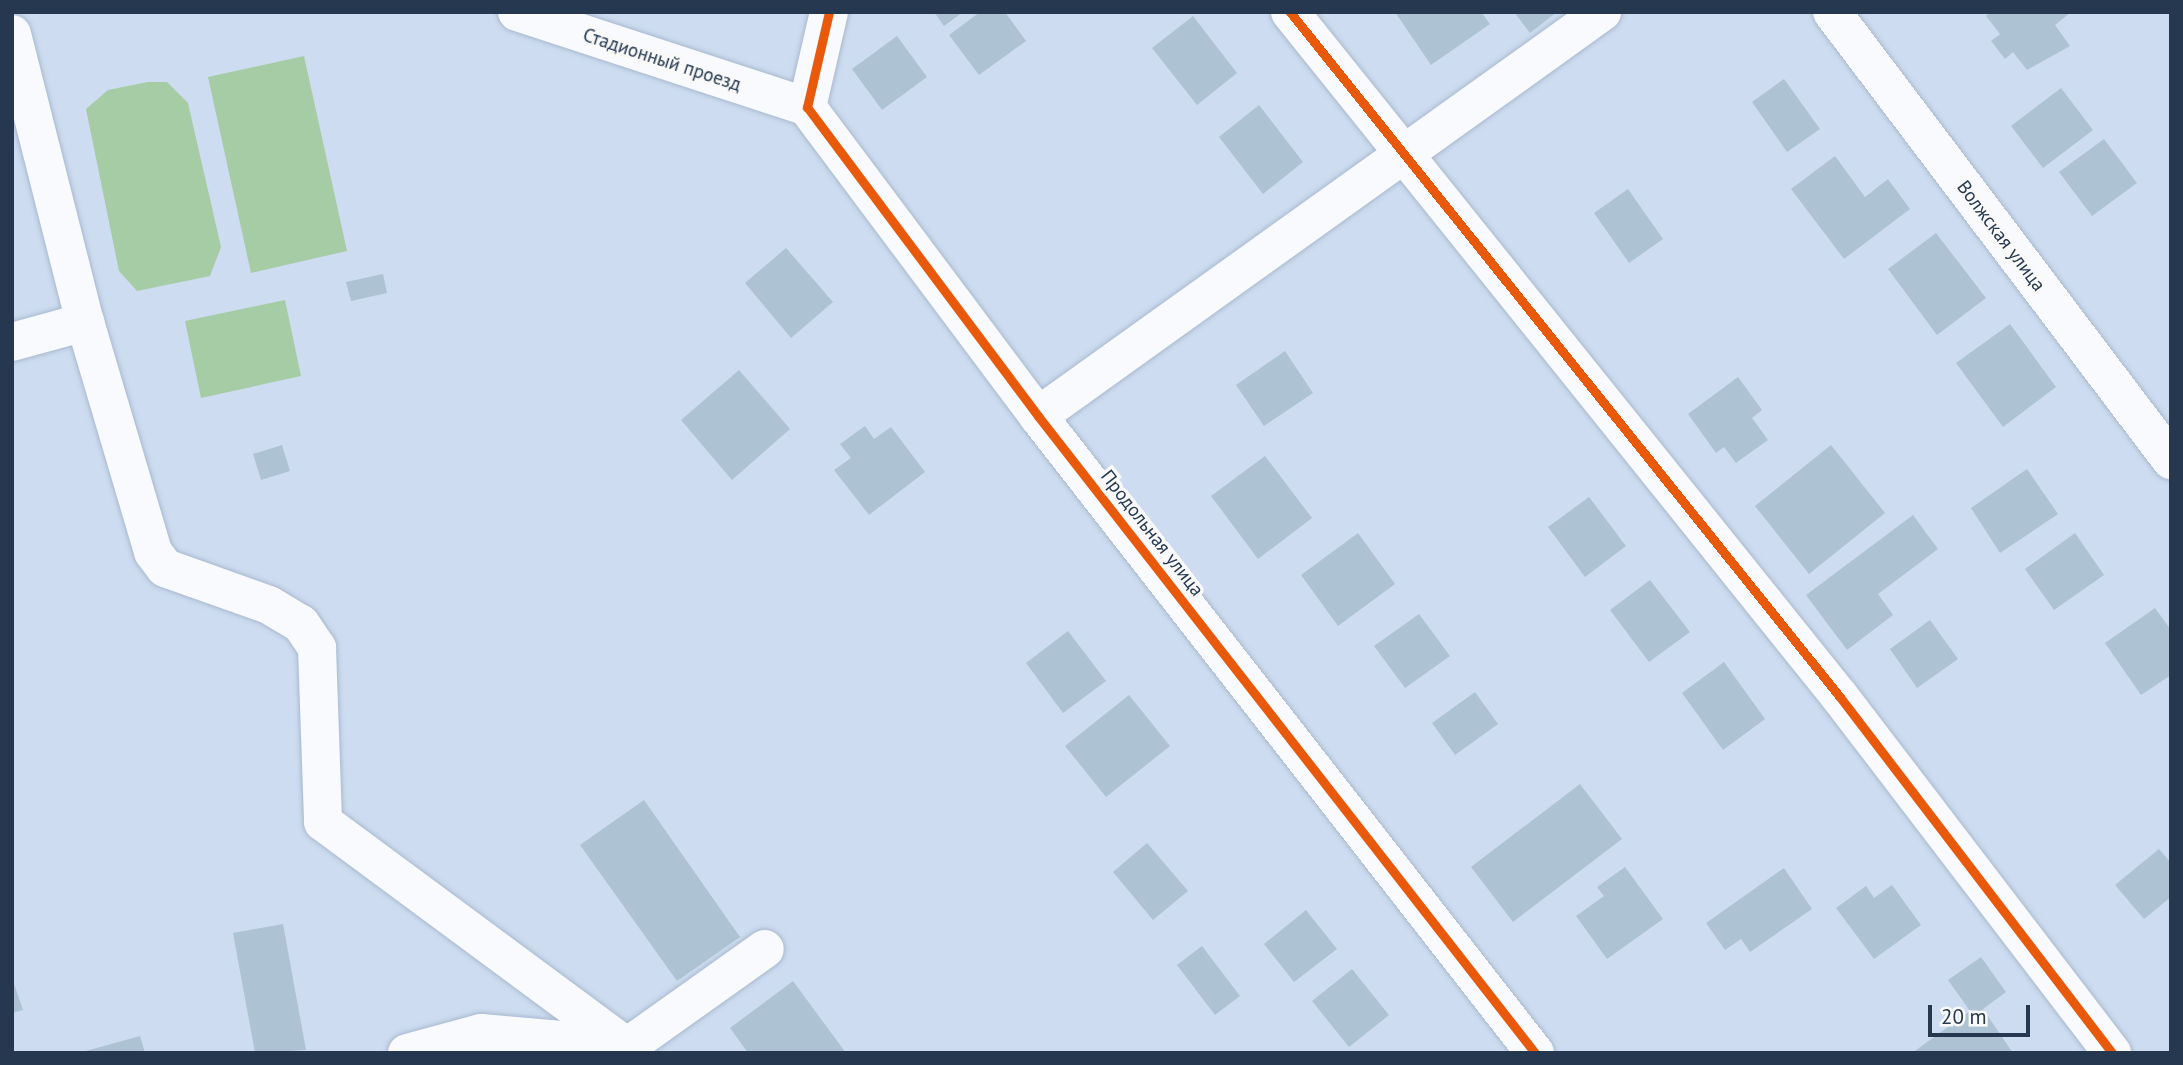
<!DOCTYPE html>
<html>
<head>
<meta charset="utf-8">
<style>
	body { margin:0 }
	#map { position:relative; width:2183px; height:1065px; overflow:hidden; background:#cddcf0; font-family:"PT Sans",sans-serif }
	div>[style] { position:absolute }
	.green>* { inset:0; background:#a6cca5 }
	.building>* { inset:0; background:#adc3d4 }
	.roads { filter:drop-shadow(0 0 2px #a9b9ce) drop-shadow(0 0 2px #a9b9ce) }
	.minor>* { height:38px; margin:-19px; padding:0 19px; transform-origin:19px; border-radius:19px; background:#f8fafd }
	.cycleway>* { height:9px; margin:-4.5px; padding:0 4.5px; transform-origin:4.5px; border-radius:4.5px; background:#e8590c }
	span { translate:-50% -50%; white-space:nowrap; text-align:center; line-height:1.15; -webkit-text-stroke:7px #f9f9f9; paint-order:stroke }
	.street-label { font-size:19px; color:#253850 }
	.frame { position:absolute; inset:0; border:14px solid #253850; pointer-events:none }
	.scale { position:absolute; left:1928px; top:1005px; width:102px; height:32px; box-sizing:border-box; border:4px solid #253850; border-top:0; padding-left:9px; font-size:21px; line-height:24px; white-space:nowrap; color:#253850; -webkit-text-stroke:5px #f9f9f9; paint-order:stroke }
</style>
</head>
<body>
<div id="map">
	<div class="green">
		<div style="clip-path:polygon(304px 56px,347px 251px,251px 273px,208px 77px)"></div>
		<div style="clip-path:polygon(148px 82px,167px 82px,188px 103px,221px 247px,210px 276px,137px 291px,119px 271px,86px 109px,108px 90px)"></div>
		<div style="clip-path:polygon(285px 300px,301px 376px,201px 398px,185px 321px)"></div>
	</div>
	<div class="building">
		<div style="clip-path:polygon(934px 12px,963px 12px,944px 26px)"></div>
		<div style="clip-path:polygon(980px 12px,1005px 12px,1026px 41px,979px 75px,949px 35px)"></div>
		<div style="clip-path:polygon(1395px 12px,1481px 12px,1490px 24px,1431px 65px)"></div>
		<div style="clip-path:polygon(1514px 12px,1557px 12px,1530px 33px)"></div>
		<div style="clip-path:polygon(1990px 12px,2071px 12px,2055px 25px,2070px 46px,2027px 70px,2013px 52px,2005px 59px,1991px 41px,2000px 34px,1986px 16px)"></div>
		<div style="clip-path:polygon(1193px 16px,1237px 73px,1197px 105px,1152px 48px)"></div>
		<div style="clip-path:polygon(897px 36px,927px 77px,882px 110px,852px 69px)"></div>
		<div style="clip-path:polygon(1784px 79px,1820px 129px,1787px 152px,1752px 102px)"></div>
		<div style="clip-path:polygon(2061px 88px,2093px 130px,2043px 168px,2011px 126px)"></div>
		<div style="clip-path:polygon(1259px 105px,1303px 162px,1263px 194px,1219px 137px)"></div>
		<div style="clip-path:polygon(2104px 139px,2137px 183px,2092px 216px,2059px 172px)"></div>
		<div style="clip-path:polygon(1835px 156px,1865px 197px,1888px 179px,1910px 209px,1844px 259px,1791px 189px)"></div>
		<div style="clip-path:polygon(1628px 189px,1663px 239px,1629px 263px,1594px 213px)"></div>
		<div style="clip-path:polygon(1936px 233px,1986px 298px,1937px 335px,1888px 269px)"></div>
		<div style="clip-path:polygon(786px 248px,833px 302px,791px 338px,745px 283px)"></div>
		<div style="clip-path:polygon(383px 274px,387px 293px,351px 301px,346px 282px)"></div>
		<div style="clip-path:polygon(2010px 324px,2056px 387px,2003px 427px,1956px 363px)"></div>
		<div style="clip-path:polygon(1285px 351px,1313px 393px,1264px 426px,1236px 385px)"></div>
		<div style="clip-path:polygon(739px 370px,790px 429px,732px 480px,681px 420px)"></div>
		<div style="clip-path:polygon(1738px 377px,1762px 410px,1752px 418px,1768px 440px,1736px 463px,1724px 447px,1716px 453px,1688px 414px)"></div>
		<div style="clip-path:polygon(865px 426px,874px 439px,891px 427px,925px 472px,869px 515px,834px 470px,851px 458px,840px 444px)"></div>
		<div style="clip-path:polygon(282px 445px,290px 471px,261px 480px,253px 454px)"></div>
		<div style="clip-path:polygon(1831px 445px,1885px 513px,1809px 574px,1755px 506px)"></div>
		<div style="clip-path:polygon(1265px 456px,1312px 518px,1258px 559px,1211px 496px)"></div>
		<div style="clip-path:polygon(2027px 469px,2058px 514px,2000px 553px,1971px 508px)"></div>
		<div style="clip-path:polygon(1589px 497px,1626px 546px,1585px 577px,1548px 527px)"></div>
		<div style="clip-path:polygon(1913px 515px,1938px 549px,1878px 594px,1893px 615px,1847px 650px,1806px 595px)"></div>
		<div style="clip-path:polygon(1358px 533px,1395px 584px,1338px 626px,1301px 575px)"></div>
		<div style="clip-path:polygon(2075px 533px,2104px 575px,2054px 610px,2025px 569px)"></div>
		<div style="clip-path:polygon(1650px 580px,1690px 632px,1649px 662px,1610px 610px)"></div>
		<div style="clip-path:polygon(2155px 608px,2171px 630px,2171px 675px,2141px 695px,2105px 643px)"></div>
		<div style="clip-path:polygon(1419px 614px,1450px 656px,1405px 688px,1374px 646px)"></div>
		<div style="clip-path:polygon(1930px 620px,1958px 659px,1917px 688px,1890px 649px)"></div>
		<div style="clip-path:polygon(1068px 631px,1106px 681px,1063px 713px,1026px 663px)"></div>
		<div style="clip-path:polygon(1724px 662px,1765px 719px,1723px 750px,1682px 693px)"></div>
		<div style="clip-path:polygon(1475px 692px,1498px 724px,1455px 755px,1432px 723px)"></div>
		<div style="clip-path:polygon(1129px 695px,1170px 746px,1106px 797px,1065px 746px)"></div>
		<div style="clip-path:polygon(1580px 784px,1622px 839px,1513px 922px,1471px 867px)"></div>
		<div style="clip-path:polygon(644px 800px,740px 937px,677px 981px,580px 845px)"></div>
		<div style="clip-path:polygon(1147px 843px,1188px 891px,1153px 920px,1113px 872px)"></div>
		<div style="clip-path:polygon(2159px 849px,2171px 863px,2171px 897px,2144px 919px,2115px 885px)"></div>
		<div style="clip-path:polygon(1625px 867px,1663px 919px,1607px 959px,1576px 916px,1604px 896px,1597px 887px)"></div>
		<div style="clip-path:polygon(1784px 868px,1812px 909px,1750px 952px,1741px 939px,1725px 950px,1706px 923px)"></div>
		<div style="clip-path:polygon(1892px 885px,1921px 925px,1874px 959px,1836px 908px,1866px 886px,1874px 898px)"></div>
		<div style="clip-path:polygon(1306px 910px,1337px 949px,1294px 982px,1264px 944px)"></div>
		<div style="clip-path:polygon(283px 924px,306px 1050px,255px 1053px,233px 933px)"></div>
		<div style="clip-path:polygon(1202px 946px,1240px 996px,1215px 1015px,1177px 965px)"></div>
		<div style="clip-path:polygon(1981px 957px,2006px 992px,1983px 1009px,2013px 1053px,1912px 1053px,1970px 1011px,1948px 980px)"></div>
		<div style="clip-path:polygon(1352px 969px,1389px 1015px,1349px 1047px,1312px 1001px)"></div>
		<div style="clip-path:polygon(12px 978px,23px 1010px,12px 1013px)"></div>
		<div style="clip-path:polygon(793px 981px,846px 1053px,748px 1053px,730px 1028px)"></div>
		<div style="clip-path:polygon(140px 1036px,145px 1053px,82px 1053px,82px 1052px)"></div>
	</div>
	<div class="roads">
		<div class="minor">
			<div style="left:517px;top:12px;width:305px;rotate:18.1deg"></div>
			<div style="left:829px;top:12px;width:98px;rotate:103deg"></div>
			<div style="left:807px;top:107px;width:386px;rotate:53.2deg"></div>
			<div style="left:1038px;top:416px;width:808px;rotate:52.04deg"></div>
			<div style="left:1290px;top:12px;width:878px;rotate:51.24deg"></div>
			<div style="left:1840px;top:697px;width:448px;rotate:52.6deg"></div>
			<div style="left:1832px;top:12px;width:562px;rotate:52.89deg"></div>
			<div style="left:12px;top:34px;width:297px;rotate:75.8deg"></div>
			<div style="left:85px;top:322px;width:240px;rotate:73.5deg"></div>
			<div style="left:153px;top:552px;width:20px;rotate:53deg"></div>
			<div style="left:165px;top:568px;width:110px;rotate:19.6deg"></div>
			<div style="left:269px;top:605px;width:37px;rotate:31deg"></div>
			<div style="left:301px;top:624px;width:29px;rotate:56deg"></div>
			<div style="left:317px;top:648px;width:174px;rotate:88deg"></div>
			<div style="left:323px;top:822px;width:378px;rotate:36.5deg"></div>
			<div style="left:627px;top:1047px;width:169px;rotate:-35.4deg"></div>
			<div style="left:12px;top:342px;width:76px;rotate:-15.3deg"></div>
			<div style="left:1038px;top:416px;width:694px;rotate:-35.61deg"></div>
			<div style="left:407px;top:1053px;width:77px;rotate:-15.1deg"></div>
			<div style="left:481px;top:1033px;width:138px;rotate:5deg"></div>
		</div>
	</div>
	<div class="cycleway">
		<div style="left:829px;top:12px;width:98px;rotate:103deg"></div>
		<div style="left:807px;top:107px;width:386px;rotate:53.2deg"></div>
		<div style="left:1038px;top:416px;width:808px;rotate:52.04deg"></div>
		<div style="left:1290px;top:12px;width:878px;rotate:51.24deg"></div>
		<div style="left:1840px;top:697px;width:448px;rotate:52.6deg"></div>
	</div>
	<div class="street-label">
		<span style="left:662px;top:60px;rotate:18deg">Стадионный проезд</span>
		<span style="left:2001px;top:236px;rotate:53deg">Волжская улица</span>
		<span style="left:1152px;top:533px;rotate:52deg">Продольная улица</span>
	</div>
	<div class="frame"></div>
	<div class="scale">20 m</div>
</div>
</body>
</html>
